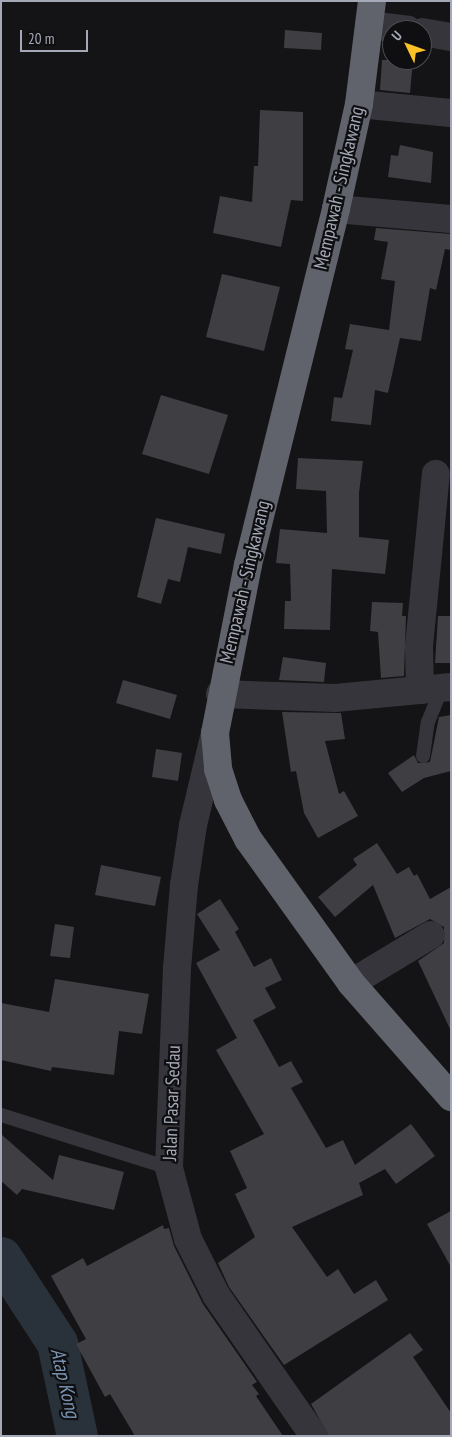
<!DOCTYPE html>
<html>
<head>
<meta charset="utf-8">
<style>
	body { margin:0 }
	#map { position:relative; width:452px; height:1437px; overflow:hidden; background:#141416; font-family:"PT Sans Narrow",sans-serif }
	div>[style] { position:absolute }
	.river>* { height:41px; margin:-20.5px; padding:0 20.5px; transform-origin:20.5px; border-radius:20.5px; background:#29313a }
	.building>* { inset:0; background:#3e3e43 }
	.lane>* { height:14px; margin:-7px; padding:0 7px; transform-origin:7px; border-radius:7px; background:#35353b }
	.street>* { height:28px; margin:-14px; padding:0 14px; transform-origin:14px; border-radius:14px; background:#35353b }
	.highway>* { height:28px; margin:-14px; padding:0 14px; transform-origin:14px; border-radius:14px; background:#60636c }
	span { translate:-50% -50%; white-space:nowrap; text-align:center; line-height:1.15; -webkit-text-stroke:4.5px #0f0f11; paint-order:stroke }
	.street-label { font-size:19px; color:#a5a9b7 }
	.water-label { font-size:20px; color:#7a94b4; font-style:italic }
	.frame { position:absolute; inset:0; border:2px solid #a5a9b7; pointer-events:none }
	.north { position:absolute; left:382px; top:20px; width:50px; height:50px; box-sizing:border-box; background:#0f0f11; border:1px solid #4b4d53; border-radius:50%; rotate:312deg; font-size:14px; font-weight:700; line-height:20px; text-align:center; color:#a5a9b7 }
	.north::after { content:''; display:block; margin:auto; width:18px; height:22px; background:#fbc227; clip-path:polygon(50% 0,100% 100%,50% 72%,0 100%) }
	.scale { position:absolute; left:20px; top:30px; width:68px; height:22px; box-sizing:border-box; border:2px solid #a5a9b7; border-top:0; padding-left:6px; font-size:15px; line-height:18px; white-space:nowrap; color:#a5a9b7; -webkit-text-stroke:4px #0f0f11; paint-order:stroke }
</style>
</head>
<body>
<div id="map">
	<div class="river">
		<div style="left:1px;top:1257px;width:103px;rotate:56.9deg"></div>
		<div style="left:57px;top:1343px;width:95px;rotate:77.9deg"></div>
	</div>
	<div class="building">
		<div style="clip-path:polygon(285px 30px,322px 33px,321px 50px,284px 48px)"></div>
		<div style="clip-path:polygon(382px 60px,413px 60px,410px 93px,380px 90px)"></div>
		<div style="clip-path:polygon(260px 110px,303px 112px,303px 201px,291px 200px,281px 247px,213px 233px,220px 196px,252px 202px,254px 166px,258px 166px)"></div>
		<div style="clip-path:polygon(400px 145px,433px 152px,431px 183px,388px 177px,391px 155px,398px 156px)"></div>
		<div style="clip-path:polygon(376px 228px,451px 234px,451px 250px,445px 249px,436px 290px,430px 288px,421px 341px,400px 338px,388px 393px,375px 390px,371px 425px,331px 421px,334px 397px,342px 398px,353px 350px,345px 349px,350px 324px,389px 330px,395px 281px,381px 279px,388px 242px,374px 240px)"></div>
		<div style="clip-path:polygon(222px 274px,280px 287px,264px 351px,206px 337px)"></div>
		<div style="clip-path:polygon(161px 395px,228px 415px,209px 474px,142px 454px)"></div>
		<div style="clip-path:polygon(298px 458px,363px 461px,359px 493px,359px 537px,389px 540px,385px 574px,332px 569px,330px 630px,284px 629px,285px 601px,291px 601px,290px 564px,276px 563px,280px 529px,327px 533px,326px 491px,296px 489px)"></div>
		<div style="clip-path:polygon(156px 518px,225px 534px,221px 554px,188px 547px,180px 582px,168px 579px,161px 604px,137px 597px)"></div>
		<div style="clip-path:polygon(372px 602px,403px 603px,402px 616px,406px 616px,404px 676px,381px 678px,378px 632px,370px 631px)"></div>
		<div style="clip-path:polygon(438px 616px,451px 616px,451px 663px,435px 663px)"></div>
		<div style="clip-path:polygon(283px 657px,326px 663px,324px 682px,279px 680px)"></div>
		<div style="clip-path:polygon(123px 680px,177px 695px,170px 719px,116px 703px)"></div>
		<div style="clip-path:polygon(282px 712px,341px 713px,345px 739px,325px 741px,339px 794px,344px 791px,358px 816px,318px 838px,304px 813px,296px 771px,291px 772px)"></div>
		<div style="clip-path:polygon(451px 715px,451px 771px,424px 778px,402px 792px,388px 773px,414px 755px,418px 763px,430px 762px,439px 717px)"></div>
		<div style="clip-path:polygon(156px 749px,182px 753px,178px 781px,152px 777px)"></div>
		<div style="clip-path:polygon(377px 843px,397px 874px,409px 867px,414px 876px,417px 874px,430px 899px,451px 887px,451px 1031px,418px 961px,444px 943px,444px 927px,430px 919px,395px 938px,373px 885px,335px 917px,318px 897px,357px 865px,353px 859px)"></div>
		<div style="clip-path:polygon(101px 865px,161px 877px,155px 906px,95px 895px)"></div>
		<div style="clip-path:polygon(220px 899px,239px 929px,235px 932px,254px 967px,271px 958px,282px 980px,265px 988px,276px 1008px,253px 1020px,279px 1067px,291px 1061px,303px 1082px,291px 1088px,326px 1148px,343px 1140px,355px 1165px,411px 1124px,435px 1156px,396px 1184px,385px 1169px,359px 1183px,363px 1195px,292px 1227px,327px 1277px,338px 1269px,354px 1294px,376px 1280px,388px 1300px,284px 1365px,229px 1287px,218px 1263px,255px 1237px,235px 1194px,247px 1188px,230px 1151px,264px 1134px,216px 1050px,237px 1038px,196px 963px,220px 950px,197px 914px)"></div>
		<div style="clip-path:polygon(55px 924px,74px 927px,70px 958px,50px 956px)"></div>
		<div style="clip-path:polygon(55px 979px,149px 994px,142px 1034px,119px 1031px,114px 1075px,52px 1067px,51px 1071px,1px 1060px,1px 1003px,49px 1012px)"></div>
		<div style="clip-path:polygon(1px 1134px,53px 1180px,59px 1155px,124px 1172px,114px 1210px,22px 1189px,17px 1195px,1px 1181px)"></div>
		<div style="clip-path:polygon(451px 1211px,451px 1267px,427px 1224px)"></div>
		<div style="clip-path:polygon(163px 1225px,164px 1229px,169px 1228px,174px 1246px,203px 1304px,257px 1382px,252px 1385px,259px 1394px,256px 1396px,283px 1436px,135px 1436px,110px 1394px,105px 1397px,76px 1344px,86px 1339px,51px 1276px,83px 1258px,87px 1266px)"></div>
		<div style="clip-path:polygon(410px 1333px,423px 1350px,413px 1357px,451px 1413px,451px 1436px,329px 1436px,311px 1404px)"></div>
	</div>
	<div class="lane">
		<div style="left:423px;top:756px;width:34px;rotate:-82deg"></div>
		<div style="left:428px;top:722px;width:38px;rotate:-68deg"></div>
		<div style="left:1px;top:1115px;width:176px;rotate:17.5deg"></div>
	</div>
	<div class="street">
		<div style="left:369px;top:25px;width:39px;rotate:7deg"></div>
		<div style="left:422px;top:32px;width:29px;rotate:10deg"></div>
		<div style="left:359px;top:104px;width:92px;rotate:5.6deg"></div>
		<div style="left:336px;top:209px;width:115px;rotate:5deg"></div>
		<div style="left:420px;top:690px;width:44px;rotate:-91.3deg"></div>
		<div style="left:419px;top:646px;width:173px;rotate:-84.4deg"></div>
		<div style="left:220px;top:694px;width:115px;rotate:2deg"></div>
		<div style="left:335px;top:698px;width:117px;rotate:-5.4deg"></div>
		<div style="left:214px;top:737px;width:90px;rotate:103.4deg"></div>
		<div style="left:193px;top:825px;width:61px;rotate:98.5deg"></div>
		<div style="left:184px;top:885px;width:83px;rotate:94.8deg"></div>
		<div style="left:177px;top:968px;width:200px;rotate:92.3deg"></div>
		<div style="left:169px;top:1168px;width:73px;rotate:75deg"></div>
		<div style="left:188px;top:1239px;width:63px;rotate:63.4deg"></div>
		<div style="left:216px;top:1295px;width:172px;rotate:55.2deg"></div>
		<div style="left:351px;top:983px;width:93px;rotate:-31deg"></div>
	</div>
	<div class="highway">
		<div style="left:372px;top:1px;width:104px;rotate:97.2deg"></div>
		<div style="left:359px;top:104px;width:107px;rotate:102.4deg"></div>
		<div style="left:336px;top:209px;width:367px;rotate:103.9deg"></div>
		<div style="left:248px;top:565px;width:171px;rotate:101.1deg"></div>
		<div style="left:215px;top:733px;width:36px;rotate:85deg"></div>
		<div style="left:218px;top:769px;width:33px;rotate:72deg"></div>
		<div style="left:228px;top:800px;width:44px;rotate:62.9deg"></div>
		<div style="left:248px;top:839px;width:177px;rotate:54.4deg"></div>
		<div style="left:351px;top:983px;width:152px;rotate:48.7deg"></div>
	</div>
	<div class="street-label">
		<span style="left:339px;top:188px;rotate:-77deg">Mempawah - Singkawang</span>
		<span style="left:245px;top:582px;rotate:-77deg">Mempawah - Singkawang</span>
		<span style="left:172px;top:1103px;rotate:-88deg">Jalan Pasar Sedau</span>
	</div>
	<div class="water-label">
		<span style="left:65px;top:1383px;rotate:77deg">Atap Kong</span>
	</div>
	<div class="frame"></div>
	<div class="north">U</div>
	<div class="scale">20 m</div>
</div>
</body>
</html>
